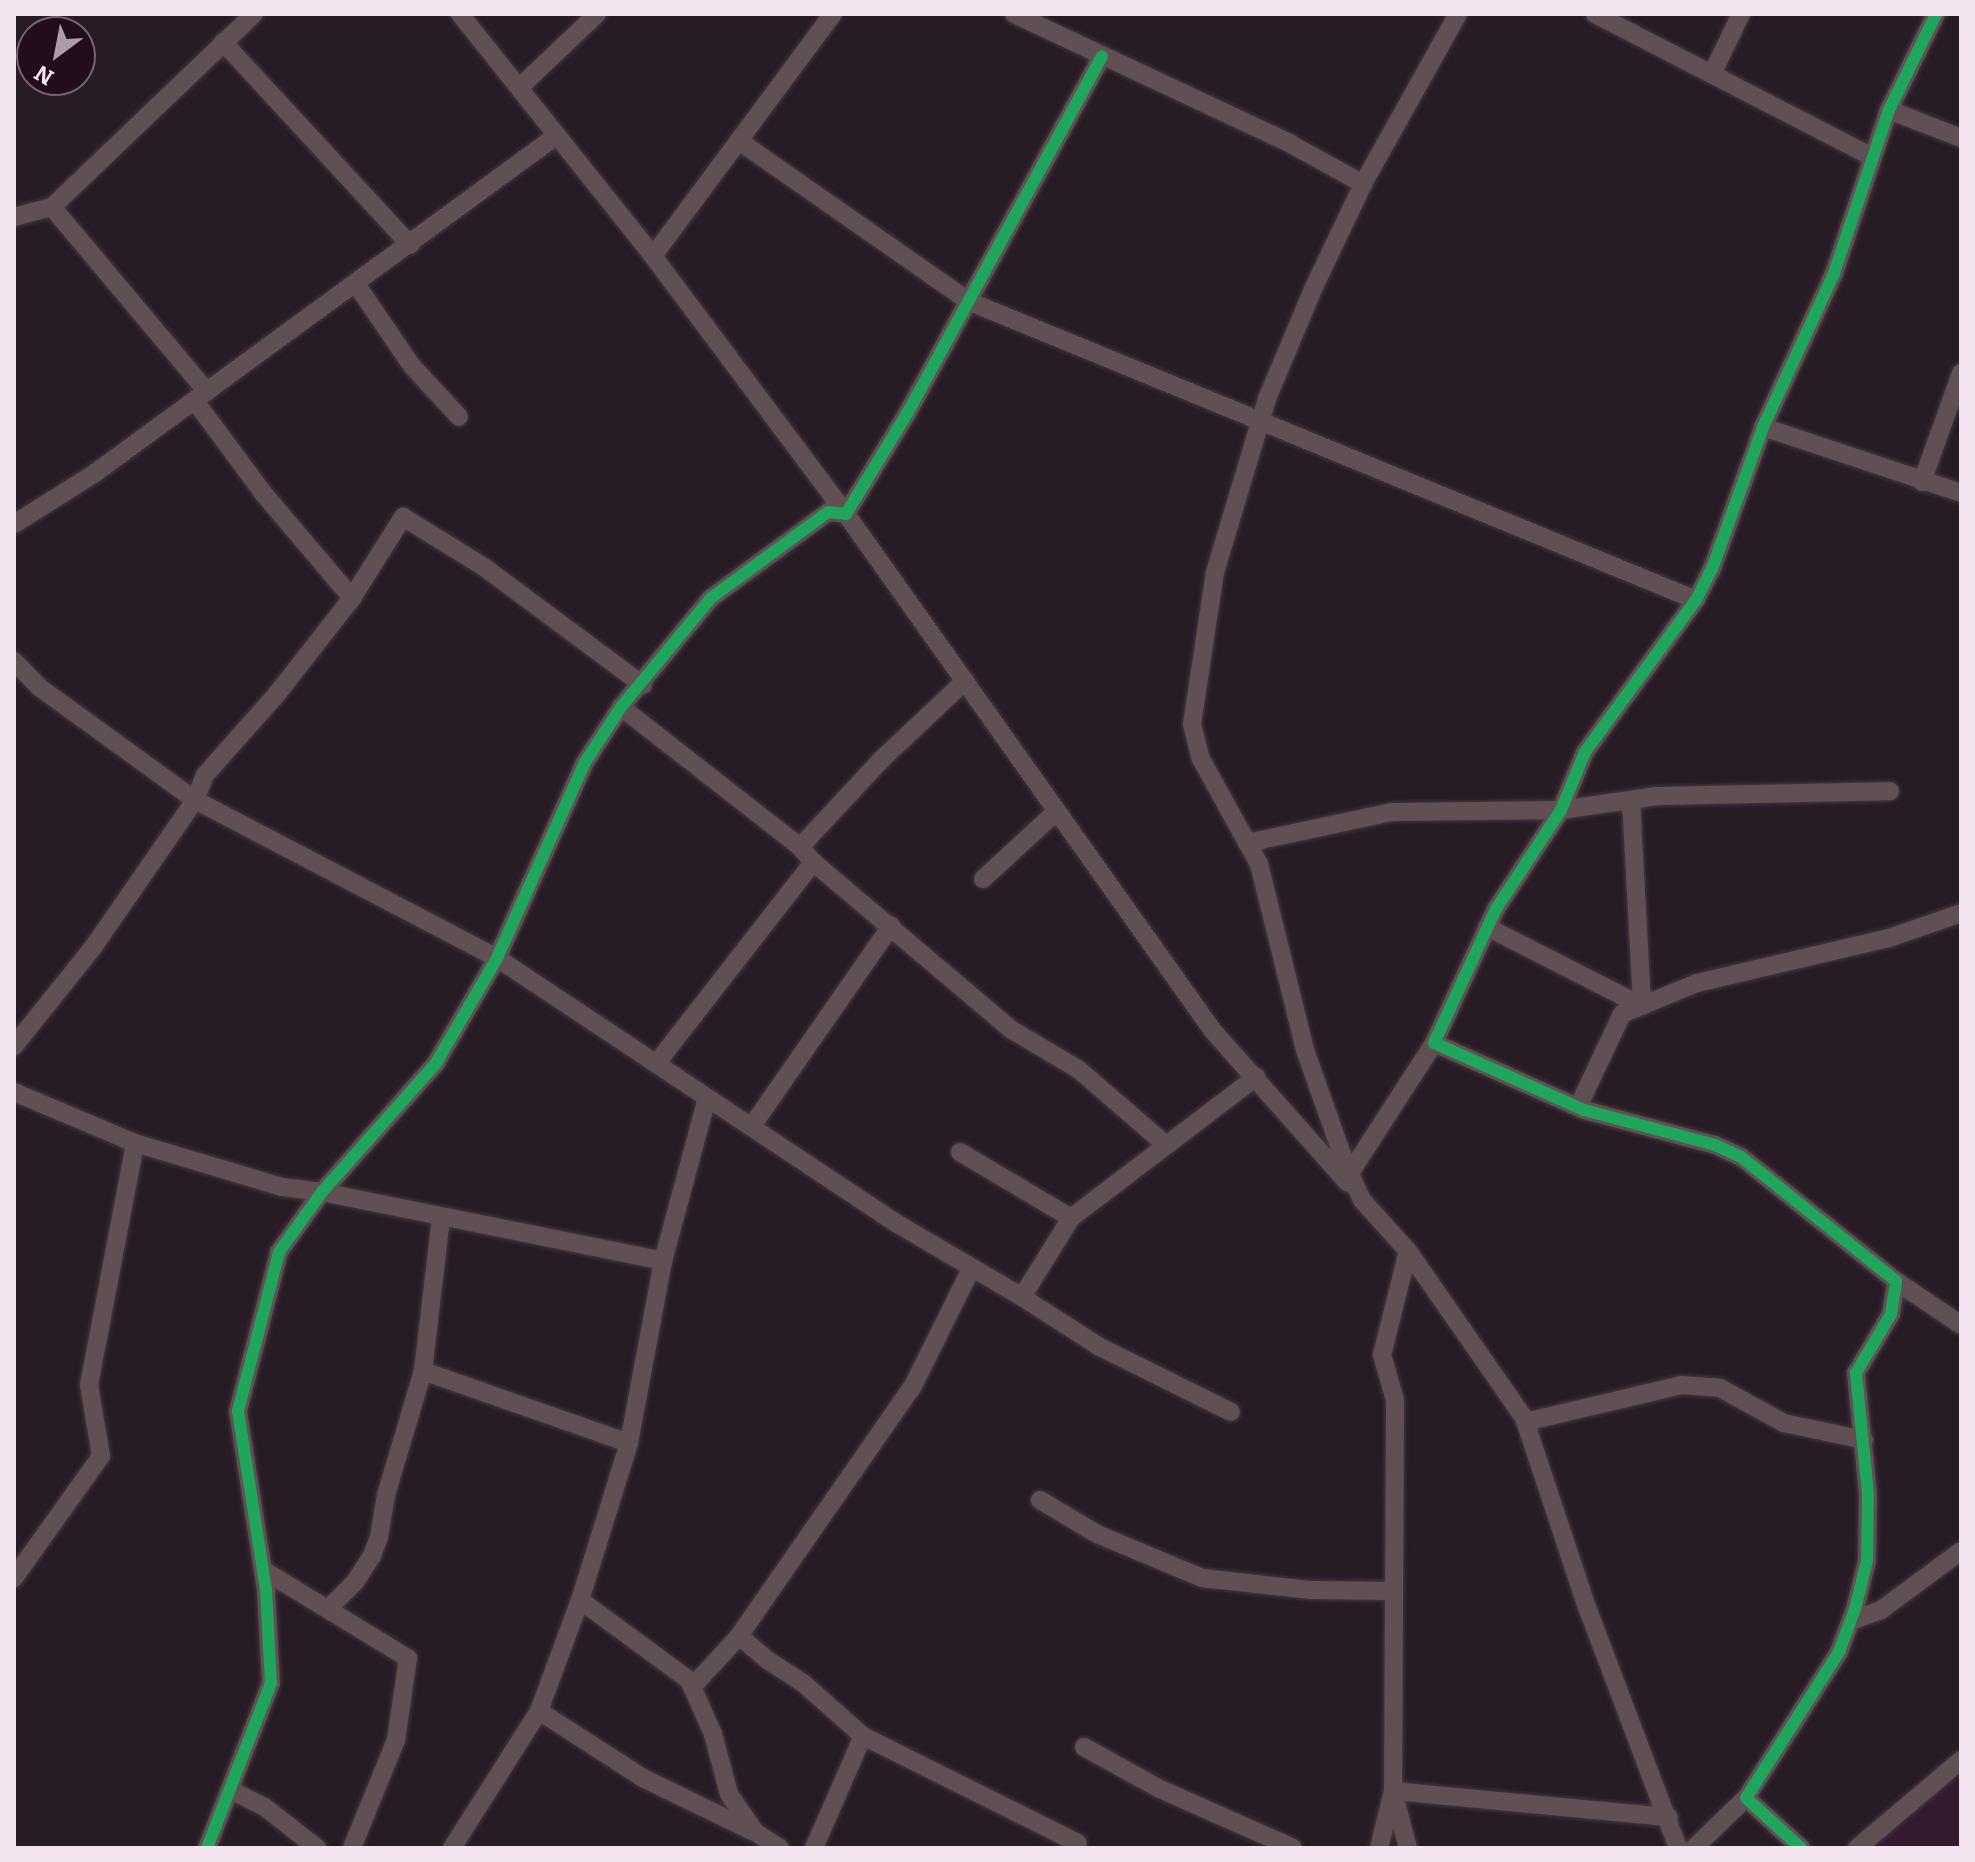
<!DOCTYPE html>
<html>
<head>
<meta charset="utf-8">
<style>
	body { margin:0 }
	#map { position:relative; width:1975px; height:1862px; overflow:hidden; background:#271b24; font-family:Bitter,serif }
	div>[style] { position:absolute }
	.built>* { inset:0; background:#341a2f }
	.roads { filter:drop-shadow(0 0 2px #433840) drop-shadow(0 0 2px #433840) }
	.minor>* { height:18px; margin:-9px; padding:0 9px; transform-origin:9px; border-radius:9px; background:#605054 }
	.cycleway>* { height:12px; margin:-6px; padding:0 6px; transform-origin:6px; border-radius:6px; background:#20a55d }
	span { translate:-50% -50%; white-space:nowrap; text-align:center; line-height:1.15; -webkit-text-stroke:6px #220d1f; paint-order:stroke }
	.frame { position:absolute; inset:0; border:16px solid #f4e4f0; pointer-events:none }
	.north { position:absolute; left:16px; top:16px; width:80px; height:80px; box-sizing:border-box; background:#220d1f; border:2px solid #766373; border-radius:50%; rotate:212deg; font-size:22px; font-weight:700; line-height:32px; text-align:center; color:#f4e4f0 }
	.north::after { content:''; display:block; margin:auto; width:28px; height:36px; background:#ac9ea9; clip-path:polygon(50% 0,100% 100%,50% 72%,0 100%) }
</style>
</head>
<body>
<div id="map">
	<div class="built">
		<div style="clip-path:polygon(1961px 1758px,1961px 1848px,1857px 1848px)"></div>
	</div>
	<div class="roads">
		<div class="minor">
			<div style="left:460px;top:14px;width:310px;rotate:51.4deg"></div>
			<div style="left:653px;top:256px;width:322px;rotate:53.2deg"></div>
			<div style="left:846px;top:514px;width:634px;rotate:54.63deg"></div>
			<div style="left:1213px;top:1031px;width:203px;rotate:48.4deg"></div>
			<div style="left:1014px;top:14px;width:304px;rotate:25.1deg"></div>
			<div style="left:1289px;top:143px;width:85px;rotate:29deg"></div>
			<div style="left:1458px;top:14px;width:195px;rotate:119.2deg"></div>
			<div style="left:1363px;top:184px;width:114px;rotate:115.4deg"></div>
			<div style="left:1314px;top:287px;width:121px;rotate:112.8deg"></div>
			<div style="left:1267px;top:399px;width:181px;rotate:106.7deg"></div>
			<div style="left:1215px;top:572px;width:154px;rotate:98.6deg"></div>
			<div style="left:1192px;top:724px;width:36px;rotate:76deg"></div>
			<div style="left:1201px;top:759px;width:120px;rotate:61.1deg"></div>
			<div style="left:1259px;top:864px;width:192px;rotate:76.1deg"></div>
			<div style="left:1305px;top:1050px;width:120px;rotate:70.5deg"></div>
			<div style="left:1345px;top:1163px;width:41px;rotate:65.3deg"></div>
			<div style="left:1362px;top:1200px;width:69px;rotate:48deg"></div>
			<div style="left:1408px;top:1251px;width:203px;rotate:55.2deg"></div>
			<div style="left:1524px;top:1418px;width:199px;rotate:71.6deg"></div>
			<div style="left:1587px;top:1607px;width:258px;rotate:69.3deg"></div>
			<div style="left:1595px;top:14px;width:312px;rotate:27.3deg"></div>
			<div style="left:223px;top:42px;width:276px;rotate:47.3deg"></div>
			<div style="left:1712px;top:74px;width:67px;rotate:-64.2deg"></div>
			<div style="left:520px;top:87px;width:106px;rotate:-43.5deg"></div>
			<div style="left:1889px;top:110px;width:77px;rotate:21.3deg"></div>
			<div style="left:739px;top:141px;width:279px;rotate:34.9deg"></div>
			<div style="left:968px;top:301px;width:787px;rotate:22.33deg"></div>
			<div style="left:52px;top:207px;width:279px;rotate:-43.7deg"></div>
			<div style="left:14px;top:217px;width:39px;rotate:-15deg"></div>
			<div style="left:52px;top:207px;width:241px;rotate:50deg"></div>
			<div style="left:653px;top:256px;width:302px;rotate:-53.4deg"></div>
			<div style="left:356px;top:284px;width:99px;rotate:55.7deg"></div>
			<div style="left:412px;top:366px;width:69px;rotate:47.3deg"></div>
			<div style="left:195px;top:401px;width:114px;rotate:53.5deg"></div>
			<div style="left:263px;top:493px;width:138px;rotate:49.7deg"></div>
			<div style="left:1763px;top:427px;width:209px;rotate:18.4deg"></div>
			<div style="left:1922px;top:482px;width:116px;rotate:-70.3deg"></div>
			<div style="left:14px;top:524px;width:96px;rotate:-32.2deg"></div>
			<div style="left:95px;top:473px;width:571px;rotate:-36.17deg"></div>
			<div style="left:14px;top:661px;width:36px;rotate:46deg"></div>
			<div style="left:39px;top:687px;width:193px;rotate:35.9deg"></div>
			<div style="left:195px;top:800px;width:341px;rotate:27.6deg"></div>
			<div style="left:497px;top:958px;width:479px;rotate:33.6deg"></div>
			<div style="left:896px;top:1223px;width:146px;rotate:30.4deg"></div>
			<div style="left:1022px;top:1297px;width:93px;rotate:-58.2deg"></div>
			<div style="left:1071px;top:1218px;width:233px;rotate:-37.3deg"></div>
			<div style="left:621px;top:707px;width:227px;rotate:38deg"></div>
			<div style="left:800px;top:847px;width:20px;rotate:49deg"></div>
			<div style="left:813px;top:862px;width:260px;rotate:40.2deg"></div>
			<div style="left:1012px;top:1030px;width:77px;rotate:30.6deg"></div>
			<div style="left:1078px;top:1069px;width:115px;rotate:40.8deg"></div>
			<div style="left:1631px;top:800px;width:206px;rotate:86.9deg"></div>
			<div style="left:1247px;top:843px;width:148px;rotate:-12.1deg"></div>
			<div style="left:1392px;top:812px;width:169px;rotate:-0.7deg"></div>
			<div style="left:1561px;top:810px;width:97px;rotate:-8.3deg"></div>
			<div style="left:1657px;top:796px;width:233px;rotate:-1.2deg"></div>
			<div style="left:800px;top:847px;width:120px;rotate:-47deg"></div>
			<div style="left:882px;top:759px;width:114px;rotate:-43.2deg"></div>
			<div style="left:983px;top:879px;width:100px;rotate:-42.6deg"></div>
			<div style="left:1487px;top:927px;width:174px;rotate:27deg"></div>
			<div style="left:14px;top:1046px;width:128px;rotate:-51.3deg"></div>
			<div style="left:94px;top:946px;width:178px;rotate:-55.3deg"></div>
			<div style="left:195px;top:800px;width:27px;rotate:-68deg"></div>
			<div style="left:205px;top:775px;width:107px;rotate:-48.4deg"></div>
			<div style="left:276px;top:695px;width:123px;rotate:-51.9deg"></div>
			<div style="left:352px;top:598px;width:96px;rotate:-57.8deg"></div>
			<div style="left:403px;top:517px;width:95px;rotate:31.7deg"></div>
			<div style="left:484px;top:567px;width:198px;rotate:36.6deg"></div>
			<div style="left:656px;top:1064px;width:256px;rotate:-52.1deg"></div>
			<div style="left:14px;top:1092px;width:131px;rotate:22.9deg"></div>
			<div style="left:135px;top:1143px;width:153px;rotate:16.7deg"></div>
			<div style="left:282px;top:1187px;width:40px;rotate:7.1deg"></div>
			<div style="left:322px;top:1192px;width:348px;rotate:11.4deg"></div>
			<div style="left:707px;top:1098px;width:169px;rotate:105.1deg"></div>
			<div style="left:663px;top:1261px;width:185px;rotate:100.6deg"></div>
			<div style="left:629px;top:1443px;width:164px;rotate:107.3deg"></div>
			<div style="left:580px;top:1600px;width:135px;rotate:36.3deg"></div>
			<div style="left:689px;top:1680px;width:59px;rotate:66deg"></div>
			<div style="left:713px;top:1734px;width:62px;rotate:75.1deg"></div>
			<div style="left:729px;top:1794px;width:46px;rotate:55.6deg"></div>
			<div style="left:755px;top:1832px;width:30px;rotate:33deg"></div>
			<div style="left:1579px;top:1105px;width:101px;rotate:-64.7deg"></div>
			<div style="left:1622px;top:1014px;width:81px;rotate:-22.5deg"></div>
			<div style="left:1697px;top:983px;width:197px;rotate:-13.2deg"></div>
			<div style="left:1889px;top:938px;width:76px;rotate:-19.1deg"></div>
			<div style="left:752px;top:1126px;width:244px;rotate:-55.2deg"></div>
			<div style="left:960px;top:1152px;width:129px;rotate:30.7deg"></div>
			<div style="left:1350px;top:1173px;width:155px;rotate:-57.1deg"></div>
			<div style="left:1896px;top:1281px;width:78px;rotate:34.1deg"></div>
			<div style="left:1022px;top:1297px;width:93px;rotate:32.7deg"></div>
			<div style="left:1100px;top:1347px;width:146px;rotate:26.4deg"></div>
			<div style="left:423px;top:1371px;width:218px;rotate:19.3deg"></div>
			<div style="left:1525px;top:1422px;width:160px;rotate:-13.3deg"></div>
			<div style="left:1681px;top:1385px;width:39px;rotate:4deg"></div>
			<div style="left:1720px;top:1388px;width:73px;rotate:28.7deg"></div>
			<div style="left:1784px;top:1423px;width:82px;rotate:12deg"></div>
			<div style="left:1040px;top:1500px;width:66px;rotate:30.8deg"></div>
			<div style="left:1097px;top:1534px;width:114px;rotate:22.7deg"></div>
			<div style="left:1202px;top:1578px;width:110px;rotate:6.3deg"></div>
			<div style="left:1311px;top:1590px;width:83px;rotate:0.7deg"></div>
			<div style="left:263px;top:1570px;width:170px;rotate:31.3deg"></div>
			<div style="left:408px;top:1658px;width:83px;rotate:98.3deg"></div>
			<div style="left:396px;top:1740px;width:117px;rotate:112.2deg"></div>
			<div style="left:14px;top:1578px;width:150px;rotate:-54.5deg"></div>
			<div style="left:101px;top:1456px;width:72px;rotate:-99.6deg"></div>
			<div style="left:89px;top:1385px;width:246px;rotate:-79.2deg"></div>
			<div style="left:328px;top:1609px;width:38px;rotate:-45deg"></div>
			<div style="left:355px;top:1582px;width:31px;rotate:-57deg"></div>
			<div style="left:372px;top:1556px;width:20px;rotate:-70deg"></div>
			<div style="left:379px;top:1537px;width:43px;rotate:-80.5deg"></div>
			<div style="left:386px;top:1495px;width:129px;rotate:-73.4deg"></div>
			<div style="left:423px;top:1371px;width:154px;rotate:-83.3deg"></div>
			<div style="left:1851px;top:1621px;width:32px;rotate:-20deg"></div>
			<div style="left:1881px;top:1610px;width:99px;rotate:-36.4deg"></div>
			<div style="left:739px;top:1636px;width:39px;rotate:40deg"></div>
			<div style="left:769px;top:1661px;width:40px;rotate:32.9deg"></div>
			<div style="left:803px;top:1683px;width:80px;rotate:41.5deg"></div>
			<div style="left:863px;top:1736px;width:240px;rotate:26.5deg"></div>
			<div style="left:692px;top:1687px;width:69px;rotate:-47.3deg"></div>
			<div style="left:739px;top:1636px;width:305px;rotate:-55.2deg"></div>
			<div style="left:913px;top:1386px;width:131px;rotate:-63.6deg"></div>
			<div style="left:539px;top:1711px;width:124px;rotate:32.8deg"></div>
			<div style="left:643px;top:1778px;width:121px;rotate:25.9deg"></div>
			<div style="left:1084px;top:1747px;width:87px;rotate:28.9deg"></div>
			<div style="left:1160px;top:1789px;width:145px;rotate:23.9deg"></div>
			<div style="left:231px;top:1790px;width:39px;rotate:27deg"></div>
			<div style="left:266px;top:1808px;width:65px;rotate:38.1deg"></div>
			<div style="left:207px;top:1848px;width:177px;rotate:-68.8deg"></div>
			<div style="left:271px;top:1683px;width:93px;rotate:-93.1deg"></div>
			<div style="left:266px;top:1590px;width:181px;rotate:-98.9deg"></div>
			<div style="left:238px;top:1411px;width:164px;rotate:-75.5deg"></div>
			<div style="left:279px;top:1252px;width:74px;rotate:-54.4deg"></div>
			<div style="left:322px;top:1192px;width:172px;rotate:-48.5deg"></div>
			<div style="left:436px;top:1063px;width:121px;rotate:-59.8deg"></div>
			<div style="left:497px;top:958px;width:213px;rotate:-65.8deg"></div>
			<div style="left:584px;top:764px;width:68px;rotate:-57deg"></div>
			<div style="left:621px;top:707px;width:141px;rotate:-50.5deg"></div>
			<div style="left:711px;top:598px;width:145px;rotate:-36.3deg"></div>
			<div style="left:828px;top:512px;width:18px;rotate:6deg"></div>
			<div style="left:846px;top:514px;width:119px;rotate:-58.7deg"></div>
			<div style="left:908px;top:412px;width:405px;rotate:-61.4deg"></div>
			<div style="left:452px;top:1848px;width:162px;rotate:-57.6deg"></div>
			<div style="left:539px;top:1711px;width:118px;rotate:-69.7deg"></div>
			<div style="left:814px;top:1848px;width:122px;rotate:-66.4deg"></div>
			<div style="left:1379px;top:1848px;width:59px;rotate:-76.2deg"></div>
			<div style="left:1393px;top:1791px;width:391px;rotate:-89.7deg"></div>
			<div style="left:1395px;top:1400px;width:47px;rotate:-106.1deg"></div>
			<div style="left:1382px;top:1355px;width:107px;rotate:-76deg"></div>
			<div style="left:1408px;top:1848px;width:59px;rotate:-104.7deg"></div>
			<div style="left:1393px;top:1791px;width:277px;rotate:5.4deg"></div>
			<div style="left:1694px;top:1848px;width:72px;rotate:-43.9deg"></div>
			<div style="left:1801px;top:1848px;width:74px;rotate:-137.7deg"></div>
			<div style="left:1746px;top:1798px;width:173px;rotate:-57.5deg"></div>
			<div style="left:1839px;top:1652px;width:46px;rotate:-69.6deg"></div>
			<div style="left:1855px;top:1609px;width:49px;rotate:-76deg"></div>
			<div style="left:1867px;top:1561px;width:67px;rotate:-89.1deg"></div>
			<div style="left:1868px;top:1494px;width:122px;rotate:-95.7deg"></div>
			<div style="left:1856px;top:1373px;width:69px;rotate:-59.3deg"></div>
			<div style="left:1891px;top:1314px;width:33px;rotate:-81deg"></div>
			<div style="left:1896px;top:1281px;width:198px;rotate:-141.3deg"></div>
			<div style="left:1741px;top:1157px;width:29px;rotate:-155deg"></div>
			<div style="left:1715px;top:1145px;width:136px;rotate:-165deg"></div>
			<div style="left:1584px;top:1110px;width:164px;rotate:-155.9deg"></div>
			<div style="left:1434px;top:1043px;width:148px;rotate:-65.2deg"></div>
			<div style="left:1496px;top:909px;width:118px;rotate:-56.7deg"></div>
			<div style="left:1561px;top:810px;width:63px;rotate:-67.5deg"></div>
			<div style="left:1585px;top:752px;width:188px;rotate:-53.9deg"></div>
			<div style="left:1696px;top:600px;width:35px;rotate:-63deg"></div>
			<div style="left:1712px;top:569px;width:151px;rotate:-70.2deg"></div>
			<div style="left:1763px;top:427px;width:170px;rotate:-65.2deg"></div>
			<div style="left:1834px;top:273px;width:172px;rotate:-71.4deg"></div>
			<div style="left:1889px;top:110px;width:107px;rotate:-63.9deg"></div>
			<div style="left:1857px;top:1848px;width:136px;rotate:-40.2deg"></div>
		</div>
	</div>
	<div class="cycleway">
		<div style="left:207px;top:1848px;width:177px;rotate:-68.8deg"></div>
		<div style="left:271px;top:1683px;width:93px;rotate:-93.1deg"></div>
		<div style="left:266px;top:1590px;width:181px;rotate:-98.9deg"></div>
		<div style="left:238px;top:1411px;width:164px;rotate:-75.5deg"></div>
		<div style="left:279px;top:1252px;width:74px;rotate:-54.4deg"></div>
		<div style="left:322px;top:1192px;width:172px;rotate:-48.5deg"></div>
		<div style="left:436px;top:1063px;width:121px;rotate:-59.8deg"></div>
		<div style="left:497px;top:958px;width:213px;rotate:-65.8deg"></div>
		<div style="left:584px;top:764px;width:68px;rotate:-57deg"></div>
		<div style="left:621px;top:707px;width:141px;rotate:-50.5deg"></div>
		<div style="left:711px;top:598px;width:145px;rotate:-36.3deg"></div>
		<div style="left:828px;top:512px;width:18px;rotate:6deg"></div>
		<div style="left:846px;top:514px;width:119px;rotate:-58.7deg"></div>
		<div style="left:908px;top:412px;width:405px;rotate:-61.4deg"></div>
		<div style="left:1801px;top:1848px;width:74px;rotate:-137.7deg"></div>
		<div style="left:1746px;top:1798px;width:173px;rotate:-57.5deg"></div>
		<div style="left:1839px;top:1652px;width:46px;rotate:-69.6deg"></div>
		<div style="left:1855px;top:1609px;width:49px;rotate:-76deg"></div>
		<div style="left:1867px;top:1561px;width:67px;rotate:-89.1deg"></div>
		<div style="left:1868px;top:1494px;width:122px;rotate:-95.7deg"></div>
		<div style="left:1856px;top:1373px;width:69px;rotate:-59.3deg"></div>
		<div style="left:1891px;top:1314px;width:33px;rotate:-81deg"></div>
		<div style="left:1896px;top:1281px;width:198px;rotate:-141.3deg"></div>
		<div style="left:1741px;top:1157px;width:29px;rotate:-155deg"></div>
		<div style="left:1715px;top:1145px;width:136px;rotate:-165deg"></div>
		<div style="left:1584px;top:1110px;width:164px;rotate:-155.9deg"></div>
		<div style="left:1434px;top:1043px;width:148px;rotate:-65.2deg"></div>
		<div style="left:1496px;top:909px;width:118px;rotate:-56.7deg"></div>
		<div style="left:1561px;top:810px;width:63px;rotate:-67.5deg"></div>
		<div style="left:1585px;top:752px;width:188px;rotate:-53.9deg"></div>
		<div style="left:1696px;top:600px;width:35px;rotate:-63deg"></div>
		<div style="left:1712px;top:569px;width:151px;rotate:-70.2deg"></div>
		<div style="left:1763px;top:427px;width:170px;rotate:-65.2deg"></div>
		<div style="left:1834px;top:273px;width:172px;rotate:-71.4deg"></div>
		<div style="left:1889px;top:110px;width:107px;rotate:-63.9deg"></div>
	</div>
	<div class="frame"></div>
	<div class="north">N</div>
</div>
</body>
</html>
